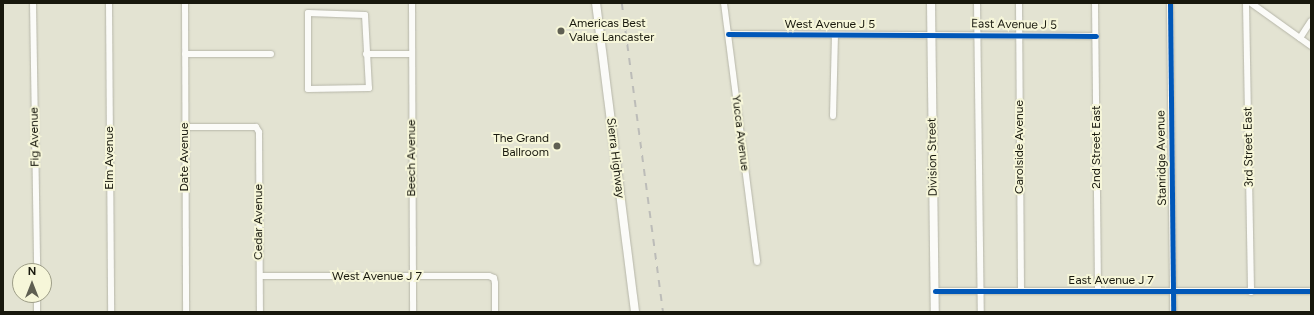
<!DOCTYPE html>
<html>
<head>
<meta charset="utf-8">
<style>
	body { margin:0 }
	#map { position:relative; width:1314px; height:315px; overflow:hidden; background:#e3e3d2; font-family:Figtree,sans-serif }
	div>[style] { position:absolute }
	.roads { filter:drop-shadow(0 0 1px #b6b6a9) drop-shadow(0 0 1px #b6b6a9) }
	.minor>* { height:6px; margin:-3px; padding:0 3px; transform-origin:3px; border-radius:3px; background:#fbfbf8 }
	.major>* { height:8px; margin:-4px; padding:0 4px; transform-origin:4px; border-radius:4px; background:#fbfbf8 }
	.rail>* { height:1.5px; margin-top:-0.75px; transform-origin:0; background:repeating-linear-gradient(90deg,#bcbcb8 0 7px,transparent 0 14px) }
	.cycleway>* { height:5px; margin:-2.5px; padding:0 2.5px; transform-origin:2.5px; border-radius:2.5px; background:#0057b8 }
	.dots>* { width:11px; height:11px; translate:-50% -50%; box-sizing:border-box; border:2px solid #f6f6d9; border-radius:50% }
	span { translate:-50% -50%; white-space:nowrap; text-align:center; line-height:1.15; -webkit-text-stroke:4px #f6f6d9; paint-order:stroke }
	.poi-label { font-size:12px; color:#18180d }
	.left { translate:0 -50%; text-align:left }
	.right { translate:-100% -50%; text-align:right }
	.street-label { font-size:12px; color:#18180d }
	.frame { position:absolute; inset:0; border:4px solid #18180d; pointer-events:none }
	.north { position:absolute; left:12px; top:263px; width:40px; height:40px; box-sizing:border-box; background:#f6f6d9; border:1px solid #9d9d87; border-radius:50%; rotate:0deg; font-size:11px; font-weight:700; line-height:16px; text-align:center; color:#18180d }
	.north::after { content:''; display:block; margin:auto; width:14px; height:18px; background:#5f5f52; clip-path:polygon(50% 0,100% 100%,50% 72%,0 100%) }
</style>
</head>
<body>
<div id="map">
	<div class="roads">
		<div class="minor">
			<div style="left:33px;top:3px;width:268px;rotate:89.1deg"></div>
			<div style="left:109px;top:3px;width:309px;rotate:89.6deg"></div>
			<div style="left:185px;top:3px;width:309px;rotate:89.8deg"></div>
			<div style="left:412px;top:3px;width:309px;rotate:89.8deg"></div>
			<div style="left:724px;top:3px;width:261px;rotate:82.7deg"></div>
			<div style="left:977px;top:3px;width:309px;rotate:89.3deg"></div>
			<div style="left:1019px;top:3px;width:288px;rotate:89.6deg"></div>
			<div style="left:1095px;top:3px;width:288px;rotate:89.4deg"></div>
			<div style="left:1170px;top:3px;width:309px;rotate:89.4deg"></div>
			<div style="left:1246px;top:3px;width:289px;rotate:89deg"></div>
			<div style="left:1251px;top:3px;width:74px;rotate:35.6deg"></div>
			<div style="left:308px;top:13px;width:57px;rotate:2deg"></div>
			<div style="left:365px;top:15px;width:73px;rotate:86.9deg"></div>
			<div style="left:369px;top:88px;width:61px;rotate:179.1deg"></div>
			<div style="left:308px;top:89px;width:76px;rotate:-90deg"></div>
			<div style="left:728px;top:34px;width:368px;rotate:0.3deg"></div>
			<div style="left:1300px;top:38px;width:20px;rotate:-57deg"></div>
			<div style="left:185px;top:54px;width:86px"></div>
			<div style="left:366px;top:54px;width:46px"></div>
			<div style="left:833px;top:116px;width:81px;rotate:-88.6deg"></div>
			<div style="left:185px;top:127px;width:71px"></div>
			<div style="left:256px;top:127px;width:6px;rotate:59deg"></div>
			<div style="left:259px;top:132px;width:180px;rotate:89.7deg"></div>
			<div style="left:260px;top:276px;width:229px"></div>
			<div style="left:489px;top:276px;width:5px;rotate:22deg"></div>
			<div style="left:494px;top:278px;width:5px;rotate:79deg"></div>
			<div style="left:495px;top:283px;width:29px;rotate:90deg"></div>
			<div style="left:935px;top:291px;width:376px"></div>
			<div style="left:37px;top:295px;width:17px;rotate:90deg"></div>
		</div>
		<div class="major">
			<div style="left:596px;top:3px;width:311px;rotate:82.8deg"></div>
			<div style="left:931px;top:3px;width:309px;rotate:89.3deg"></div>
		</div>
	</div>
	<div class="rail">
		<div style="left:622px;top:3px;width:312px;rotate:82.4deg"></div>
	</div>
	<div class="cycleway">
		<div style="left:1170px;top:3px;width:309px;rotate:89.4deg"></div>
		<div style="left:728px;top:34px;width:368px;rotate:0.3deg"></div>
		<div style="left:935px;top:291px;width:376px"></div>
	</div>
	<div class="dots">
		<div style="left:561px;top:31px;background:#5f5f52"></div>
		<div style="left:557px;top:146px;background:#5f5f52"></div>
	</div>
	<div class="poi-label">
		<span class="left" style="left:569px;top:31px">Americas Best<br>Value Lancaster</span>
		<span class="right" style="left:549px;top:146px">The Grand<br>Ballroom</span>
	</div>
	<div class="street-label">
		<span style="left:830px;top:25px">West Avenue J 5</span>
		<span style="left:1014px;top:25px;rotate:1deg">East Avenue J 5</span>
		<span style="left:740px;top:133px;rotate:83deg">Yucca Avenue</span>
		<span style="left:35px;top:137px;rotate:-91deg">Fig Avenue</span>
		<span style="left:1020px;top:147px;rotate:-90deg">Carolside Avenue</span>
		<span style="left:1097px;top:147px;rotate:-90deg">2nd Street East</span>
		<span style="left:1249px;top:147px;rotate:-91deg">3rd Street East</span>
		<span style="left:185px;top:157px;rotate:-90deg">Date Avenue</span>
		<span style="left:933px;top:157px;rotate:-91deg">Division Street</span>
		<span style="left:110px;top:158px;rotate:-90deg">Elm Avenue</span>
		<span style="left:412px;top:158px;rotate:-90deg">Beech Avenue</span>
		<span style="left:615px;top:158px;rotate:83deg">Sierra Highway</span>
		<span style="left:1162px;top:158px;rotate:-91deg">Stanridge Avenue</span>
		<span style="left:259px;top:222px;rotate:-90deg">Cedar Avenue</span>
		<span style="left:377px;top:277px">West Avenue J 7</span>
		<span style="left:1111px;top:281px">East Avenue J 7</span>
	</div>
	<div class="frame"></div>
	<div class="north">N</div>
</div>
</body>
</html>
